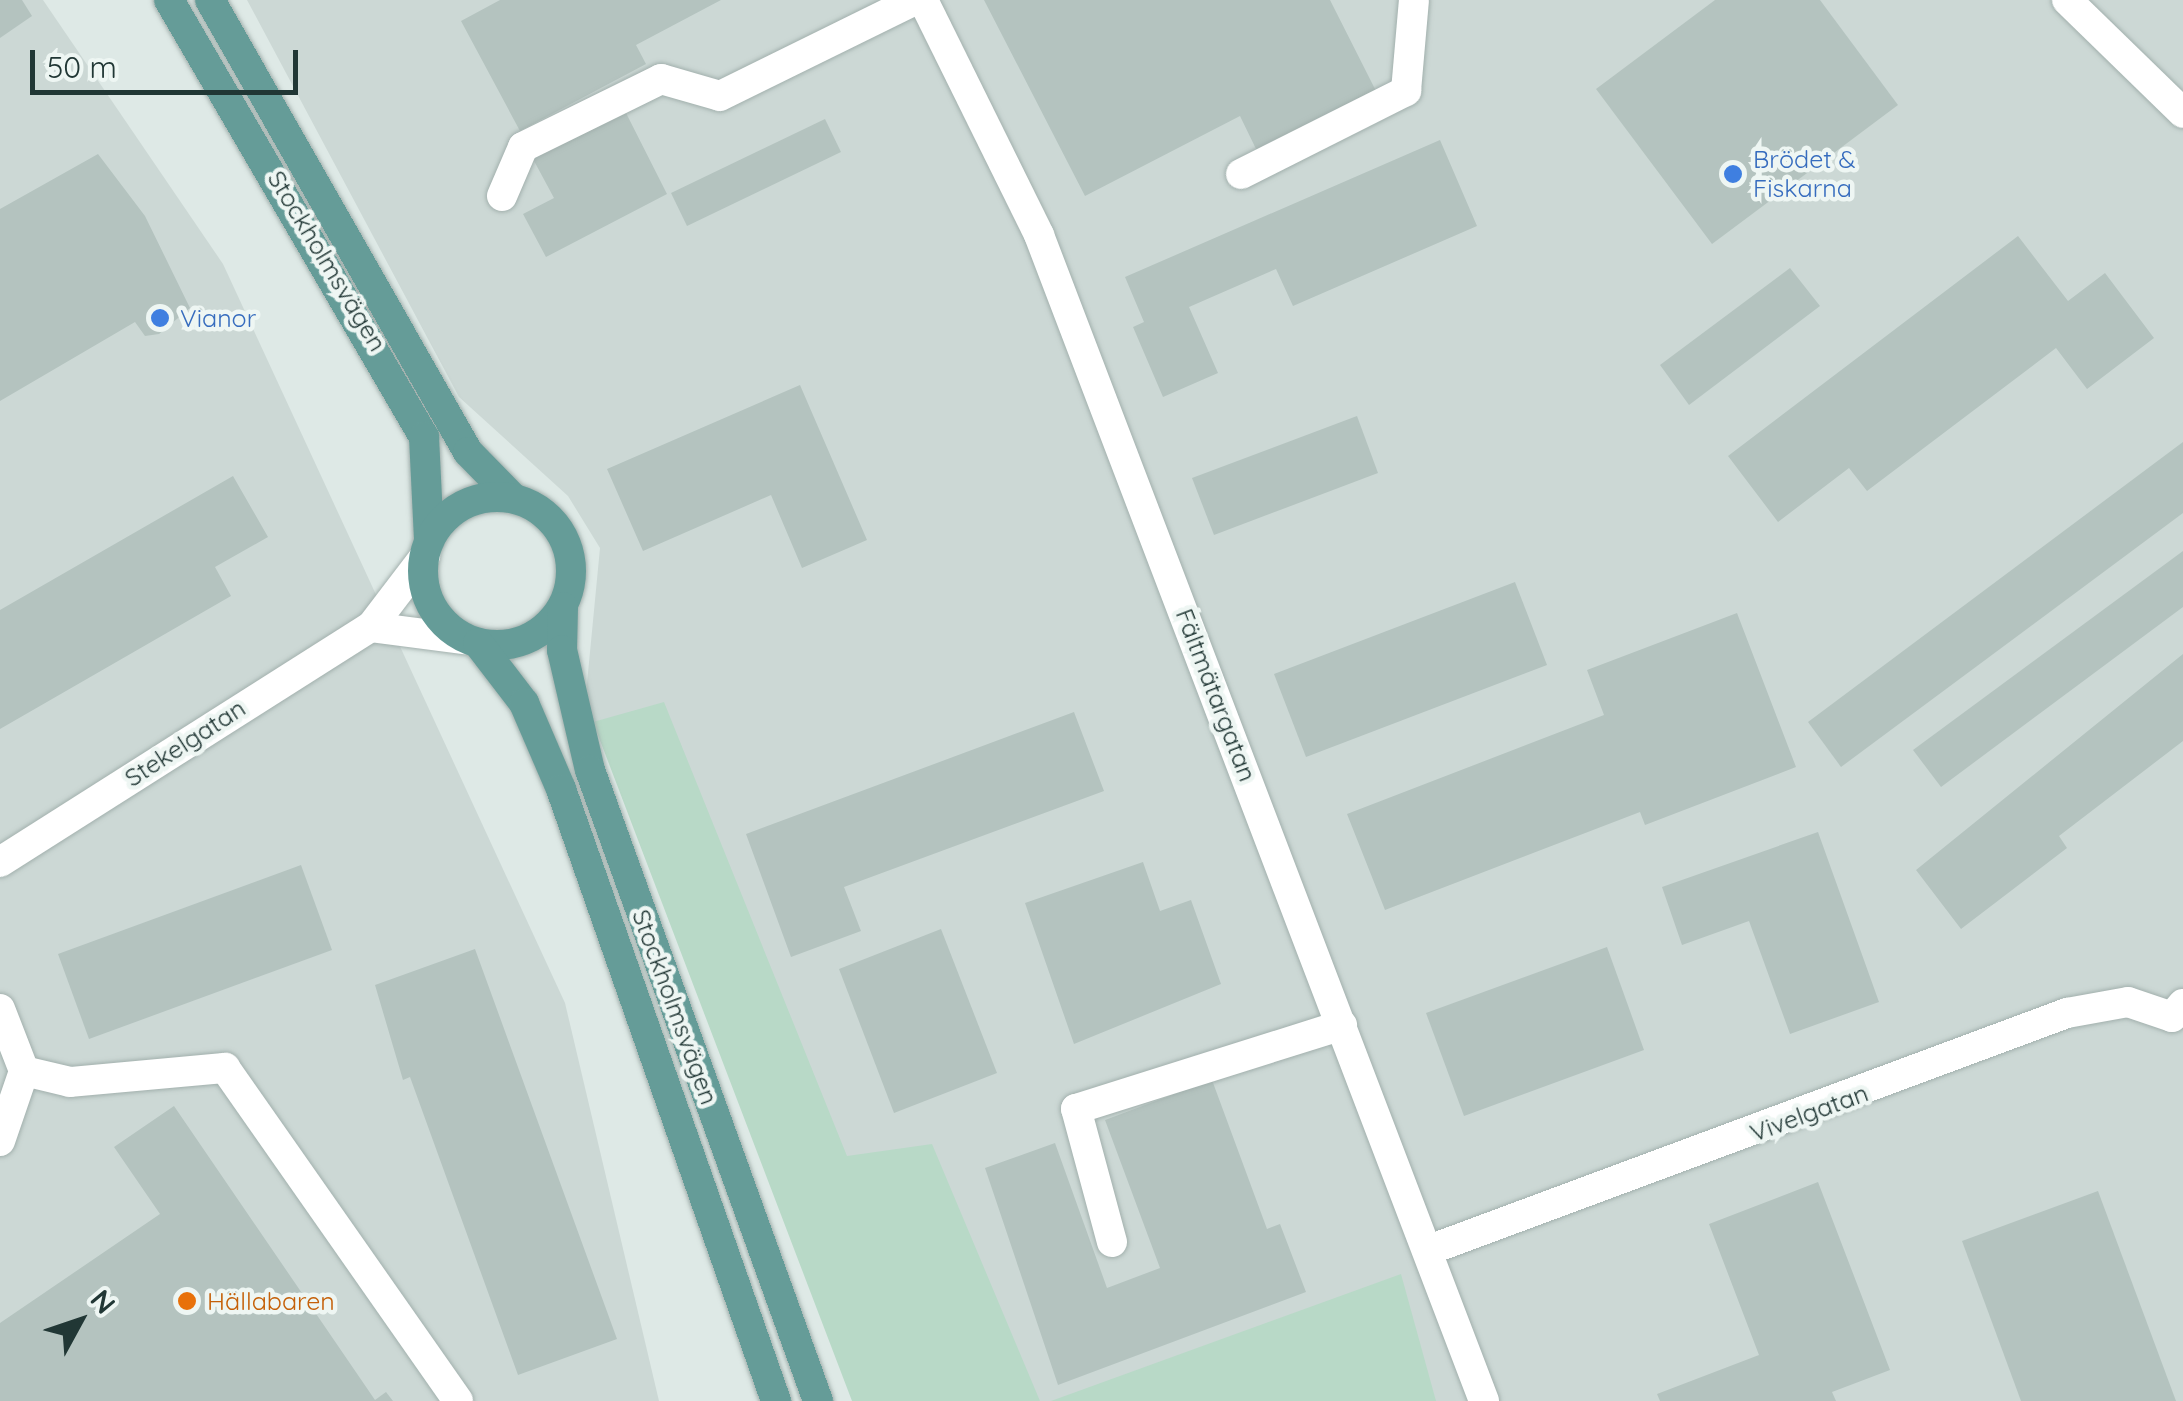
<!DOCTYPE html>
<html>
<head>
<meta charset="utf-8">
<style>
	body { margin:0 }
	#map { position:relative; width:2183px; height:1401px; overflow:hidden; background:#dee9e6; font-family:Quicksand,sans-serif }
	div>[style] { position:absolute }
	.built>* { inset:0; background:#ccd8d5 }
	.green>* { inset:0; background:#b8d9c7 }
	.building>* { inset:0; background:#b4c3bf }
	.roads { filter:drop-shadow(0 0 2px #a2b0ad) drop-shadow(0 0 2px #a2b0ad) }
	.minor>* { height:30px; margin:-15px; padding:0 15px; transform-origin:15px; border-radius:15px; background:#fff }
	.major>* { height:30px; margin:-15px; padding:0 15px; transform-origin:15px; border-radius:15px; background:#659c98 }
	.major>.ring { margin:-15px; padding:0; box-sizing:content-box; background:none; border:30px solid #659c98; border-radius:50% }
	.dots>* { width:28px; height:28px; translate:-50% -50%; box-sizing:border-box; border:5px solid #eef6f3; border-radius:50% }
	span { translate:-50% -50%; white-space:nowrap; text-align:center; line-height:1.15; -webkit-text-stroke:9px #eef6f3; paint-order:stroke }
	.shop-label { font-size:25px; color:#366cbe }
	.left { translate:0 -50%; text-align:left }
	.street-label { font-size:25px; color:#213735 }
	.food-label { font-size:25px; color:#c56008 }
	.north { position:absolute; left:30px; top:1271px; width:100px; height:100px; -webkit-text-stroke:8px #eef6f3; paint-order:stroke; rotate:50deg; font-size:28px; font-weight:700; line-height:40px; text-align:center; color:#213735 }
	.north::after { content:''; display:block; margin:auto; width:35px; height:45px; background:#213735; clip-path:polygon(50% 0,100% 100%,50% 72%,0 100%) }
	.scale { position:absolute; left:30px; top:50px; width:268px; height:45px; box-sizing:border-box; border:5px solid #213735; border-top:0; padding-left:12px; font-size:30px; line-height:35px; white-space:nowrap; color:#213735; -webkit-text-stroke:8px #eef6f3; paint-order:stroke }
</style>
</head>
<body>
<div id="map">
	<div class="built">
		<div style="clip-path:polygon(0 0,43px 0,223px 264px,565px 1003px,659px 1401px,0 1401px)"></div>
		<div style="clip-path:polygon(247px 0,2183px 0,2183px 1401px,878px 1401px,585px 704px,600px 548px,568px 496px,459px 397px)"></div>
	</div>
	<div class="green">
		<div style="clip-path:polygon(664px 702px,847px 1156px,932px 1144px,1040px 1401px,852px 1401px,593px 722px)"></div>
		<div style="clip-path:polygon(1401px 1274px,1436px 1401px,1051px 1401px)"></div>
	</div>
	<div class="building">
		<div style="clip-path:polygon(0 0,22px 0,32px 16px,0 38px)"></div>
		<div style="clip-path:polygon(500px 0,721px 0,636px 45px,646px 64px,520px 131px,461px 21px)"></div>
		<div style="clip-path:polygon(984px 0,1330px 0,1376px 91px,1257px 151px,1240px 116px,1085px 196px)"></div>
		<div style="clip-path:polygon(1715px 0,1820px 0,1898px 105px,1712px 244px,1596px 89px)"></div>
		<div style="clip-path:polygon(625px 111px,667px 194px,546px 257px,523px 214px,554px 198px,533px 159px)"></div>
		<div style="clip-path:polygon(825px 119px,841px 152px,687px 226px,671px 193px)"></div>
		<div style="clip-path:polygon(1440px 140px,1477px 226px,1293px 306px,1276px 269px,1189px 307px,1218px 373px,1163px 397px,1133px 327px,1144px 322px,1125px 277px)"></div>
		<div style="clip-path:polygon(98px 154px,145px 216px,190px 308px,159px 334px,145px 336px,135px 322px,0 401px,0 209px)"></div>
		<div style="clip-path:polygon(2018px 236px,2068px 301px,2105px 273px,2154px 338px,2087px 389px,2056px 348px,1867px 491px,1849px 468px,1778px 522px,1728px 456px)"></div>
		<div style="clip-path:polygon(1790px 268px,1820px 306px,1689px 405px,1660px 365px)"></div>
		<div style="clip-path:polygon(800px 385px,867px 540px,802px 568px,771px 495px,643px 551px,607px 469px)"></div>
		<div style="clip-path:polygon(1357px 416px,1378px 473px,1214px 535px,1192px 478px)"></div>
		<div style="clip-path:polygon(2183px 442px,2183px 513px,1841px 767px,1808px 722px)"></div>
		<div style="clip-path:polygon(233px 476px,268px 537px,215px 567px,231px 596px,0 729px,0 610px)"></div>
		<div style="clip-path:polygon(2183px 551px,2183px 607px,1941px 787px,1913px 750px)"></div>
		<div style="clip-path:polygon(1515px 582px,1547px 665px,1306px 757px,1274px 674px)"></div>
		<div style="clip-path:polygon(1737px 613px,1796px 767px,1645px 825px,1640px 812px,1385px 910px,1347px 814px,1604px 715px,1587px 670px)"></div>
		<div style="clip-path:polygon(2183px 654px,2183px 741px,2059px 836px,2067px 848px,1961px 929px,1916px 870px)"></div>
		<div style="clip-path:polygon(1074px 712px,1104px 791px,844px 887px,861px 931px,791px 957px,746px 834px)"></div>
		<div style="clip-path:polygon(1818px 832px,1879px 1002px,1790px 1034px,1749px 921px,1682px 945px,1662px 887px)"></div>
		<div style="clip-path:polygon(1143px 862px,1160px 911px,1191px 900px,1221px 984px,1074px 1044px,1025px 903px)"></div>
		<div style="clip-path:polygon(301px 865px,332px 950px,89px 1039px,58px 954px)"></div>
		<div style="clip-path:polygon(941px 929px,997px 1073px,894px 1113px,839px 969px)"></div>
		<div style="clip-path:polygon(1607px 947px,1644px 1050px,1464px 1116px,1426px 1013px)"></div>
		<div style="clip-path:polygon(475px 949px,617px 1339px,518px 1375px,410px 1077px,403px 1080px,375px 985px)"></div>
		<div style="clip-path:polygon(1212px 1080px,1267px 1229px,1280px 1224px,1306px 1292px,1058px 1385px,985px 1168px,1055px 1143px,1107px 1288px,1160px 1268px,1105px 1120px)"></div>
		<div style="clip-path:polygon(174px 1106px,375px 1400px,386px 1392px,393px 1401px,0 1401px,0 1323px,160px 1214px,114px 1147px)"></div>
		<div style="clip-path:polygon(1818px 1182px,1890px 1370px,1832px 1392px,1836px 1401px,1660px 1401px,1657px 1394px,1759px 1355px,1709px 1224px)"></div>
		<div style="clip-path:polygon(2098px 1191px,2176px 1401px,2021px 1401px,1962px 1241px)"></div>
	</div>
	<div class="roads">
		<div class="minor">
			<div style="left:923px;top:0;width:262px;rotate:63.7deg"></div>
			<div style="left:1039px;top:235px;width:1248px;rotate:69.11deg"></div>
			<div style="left:2067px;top:0;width:162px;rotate:44.2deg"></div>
			<div style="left:1241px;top:174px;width:185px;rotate:-26.7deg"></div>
			<div style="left:1406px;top:91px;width:91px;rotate:-85deg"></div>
			<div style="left:502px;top:196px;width:53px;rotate:-66.8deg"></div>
			<div style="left:523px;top:147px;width:154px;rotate:-26.2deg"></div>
			<div style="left:661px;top:79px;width:61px;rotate:16.1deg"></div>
			<div style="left:720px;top:96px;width:217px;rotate:-26.2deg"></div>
			<div style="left:371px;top:627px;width:94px;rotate:7.4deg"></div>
			<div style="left:0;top:862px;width:439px;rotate:-32.4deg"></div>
			<div style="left:371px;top:627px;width:89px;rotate:-52.7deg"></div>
			<div style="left:0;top:1009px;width:66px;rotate:68.8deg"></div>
			<div style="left:24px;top:1071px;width:74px;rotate:108.9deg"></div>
			<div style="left:24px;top:1071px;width:47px;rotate:13.4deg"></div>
			<div style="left:70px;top:1082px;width:156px;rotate:-5.2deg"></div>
			<div style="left:225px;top:1068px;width:406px;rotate:55deg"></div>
			<div style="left:1112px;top:1242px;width:138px;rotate:-105.1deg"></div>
			<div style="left:1076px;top:1109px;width:279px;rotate:-17.5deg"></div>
			<div style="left:1429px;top:1250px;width:681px;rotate:-20.38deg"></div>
			<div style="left:2067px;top:1013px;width:62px;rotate:-10.2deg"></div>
			<div style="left:2128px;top:1002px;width:46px;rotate:18.8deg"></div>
			<div style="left:2172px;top:1017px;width:17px;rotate:-50deg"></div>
		</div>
		<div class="major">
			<div style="left:169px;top:0;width:506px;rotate:59.74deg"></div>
			<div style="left:424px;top:437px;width:104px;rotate:87.2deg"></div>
			<div style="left:210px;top:0;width:520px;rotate:60.28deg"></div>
			<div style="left:468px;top:452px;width:64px;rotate:45.6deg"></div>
			<div class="ring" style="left:423px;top:497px;width:118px;height:118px"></div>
			<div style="left:563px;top:607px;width:43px;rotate:91.3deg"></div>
			<div style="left:562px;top:650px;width:123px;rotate:76.9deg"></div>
			<div style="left:590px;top:770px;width:671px;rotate:70.13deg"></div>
			<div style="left:478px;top:643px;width:76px;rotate:52.5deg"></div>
			<div style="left:524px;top:703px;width:94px;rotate:66.7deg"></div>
			<div style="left:561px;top:789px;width:649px;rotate:70.64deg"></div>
		</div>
	</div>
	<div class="dots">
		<div style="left:1733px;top:174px;background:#3f7fe0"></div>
		<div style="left:160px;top:318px;background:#3f7fe0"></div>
		<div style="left:187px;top:1301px;background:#e8710a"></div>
	</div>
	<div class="shop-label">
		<span class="left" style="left:1753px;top:174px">Brödet &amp;<br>Fiskarna</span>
		<span class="left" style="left:180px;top:318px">Vianor</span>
	</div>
	<div class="street-label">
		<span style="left:327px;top:261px;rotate:59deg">Stockholmsvägen</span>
		<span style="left:1216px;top:695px;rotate:69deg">Fältmätargatan</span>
		<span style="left:185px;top:743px;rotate:-33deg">Stekelgatan</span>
		<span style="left:675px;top:1007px;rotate:70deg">Stockholmsvägen</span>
		<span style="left:1809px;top:1113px;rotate:-20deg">Vivelgatan</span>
	</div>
	<div class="food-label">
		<span class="left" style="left:207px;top:1301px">Hällabaren</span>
	</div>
	<div class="north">N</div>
	<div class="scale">50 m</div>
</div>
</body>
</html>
